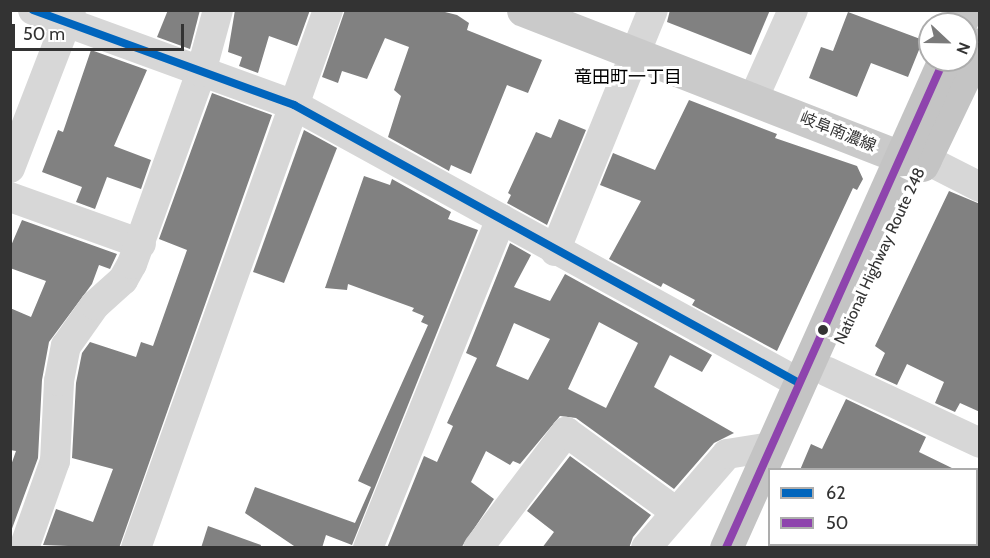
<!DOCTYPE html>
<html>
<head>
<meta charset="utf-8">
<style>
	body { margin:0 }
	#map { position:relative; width:990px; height:558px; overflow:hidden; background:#fff; font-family:Cabin,"Noto Sans JP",sans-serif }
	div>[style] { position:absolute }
	.building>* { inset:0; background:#818181 }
	.minor>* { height:30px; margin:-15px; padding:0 15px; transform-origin:15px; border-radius:15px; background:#d7d7d7 }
	.major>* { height:33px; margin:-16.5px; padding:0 16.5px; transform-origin:16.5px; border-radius:16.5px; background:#cacaca }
	.highway>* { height:33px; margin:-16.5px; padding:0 16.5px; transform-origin:16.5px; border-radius:16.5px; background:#c4c4c4 }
	.bus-1>* { height:8px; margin:-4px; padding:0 4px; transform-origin:4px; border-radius:4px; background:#0065bd }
	.bus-2>* { height:8px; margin:-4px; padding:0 4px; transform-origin:4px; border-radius:4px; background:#8e44ad }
	.dots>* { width:16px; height:16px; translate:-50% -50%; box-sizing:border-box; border:3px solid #fff; border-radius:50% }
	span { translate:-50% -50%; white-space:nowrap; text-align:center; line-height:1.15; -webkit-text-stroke:6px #fff; paint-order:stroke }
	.street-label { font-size:16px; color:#333 }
	.neighbourhood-label { font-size:18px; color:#000 }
	.frame { position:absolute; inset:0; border:12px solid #333; pointer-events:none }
	.legend { position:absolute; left:768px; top:468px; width:210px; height:78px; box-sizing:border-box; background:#fff; border:2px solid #adadad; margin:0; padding:8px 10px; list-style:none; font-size:18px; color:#333 }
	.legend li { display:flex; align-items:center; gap:12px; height:30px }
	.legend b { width:30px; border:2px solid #adadad }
	.north { position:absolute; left:918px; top:12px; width:60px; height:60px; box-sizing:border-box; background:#fff; border:2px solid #adadad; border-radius:50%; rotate:112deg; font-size:16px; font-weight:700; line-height:24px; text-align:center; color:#333 }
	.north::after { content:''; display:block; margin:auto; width:21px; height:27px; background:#7a7a7a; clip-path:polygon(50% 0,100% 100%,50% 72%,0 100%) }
	.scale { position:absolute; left:12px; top:24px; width:172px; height:27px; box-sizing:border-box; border:3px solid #333; border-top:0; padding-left:8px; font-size:18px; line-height:21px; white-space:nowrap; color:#333; -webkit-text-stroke:4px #fff; paint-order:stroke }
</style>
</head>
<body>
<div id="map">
	<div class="building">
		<div style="clip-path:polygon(168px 10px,200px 10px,190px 49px,157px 37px)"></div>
		<div style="clip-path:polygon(235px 10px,310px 10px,297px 46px,269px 36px,258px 73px,239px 66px,242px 57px,228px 52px)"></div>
		<div style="clip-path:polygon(345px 10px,437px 10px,457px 15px,469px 23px,467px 30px,542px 60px,528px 93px,507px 85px,471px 174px,451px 165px,449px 171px,388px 137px,401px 96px,394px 90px,409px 47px,385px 38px,367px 79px,342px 71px,338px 83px,322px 77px)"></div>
		<div style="clip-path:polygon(670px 10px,770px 10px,751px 55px,667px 22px)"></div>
		<div style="clip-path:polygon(848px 12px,923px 40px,908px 77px,871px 63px,857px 97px,809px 78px,821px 47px,833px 51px)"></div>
		<div style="clip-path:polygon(91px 50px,147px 70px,114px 146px,151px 160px,141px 189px,107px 177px,95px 209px,76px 202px,82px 187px,42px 172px,58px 130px,63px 132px)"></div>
		<div style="clip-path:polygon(212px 93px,272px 115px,119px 548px,43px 545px,56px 509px,93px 522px,113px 469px,72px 458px,76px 383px,82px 353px,90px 342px,136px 357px,141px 342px,153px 346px,187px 250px,159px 239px)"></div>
		<div style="clip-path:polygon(689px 100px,777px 134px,775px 138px,857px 166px,863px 179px,857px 190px,853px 188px,777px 351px,692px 305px,695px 300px,663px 283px,661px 287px,609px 259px,641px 201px,600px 185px,613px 153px,655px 170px)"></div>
		<div style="clip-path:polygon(559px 119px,586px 130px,547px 225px,507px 203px,511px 195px,508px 193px,536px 132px,551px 138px)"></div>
		<div style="clip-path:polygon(304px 130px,337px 148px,284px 283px,253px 272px)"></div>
		<div style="clip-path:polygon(364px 176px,390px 185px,392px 179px,451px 212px,448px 219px,478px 230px,352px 545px,326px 535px,322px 548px,297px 548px,245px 513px,255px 487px,355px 523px,371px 487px,358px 481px,428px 325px,421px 322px,424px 316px,412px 311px,414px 308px,348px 284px,347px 290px,325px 288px)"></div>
		<div style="clip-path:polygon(949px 191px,980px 204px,980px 412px,960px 403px,955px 412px,935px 403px,944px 382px,907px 364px,897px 385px,875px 375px,885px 353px,875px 346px)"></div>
		<div style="clip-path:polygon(22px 220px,117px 254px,110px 269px,99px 265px,92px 284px,49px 342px,42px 380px,38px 458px,10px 534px,10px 468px,16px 451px,10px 450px,10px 308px,31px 317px,46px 281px,10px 268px,10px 248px)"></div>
		<div style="clip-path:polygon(evenodd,510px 243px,531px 255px,514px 287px,550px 301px,565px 274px,712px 355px,702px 372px,670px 355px,654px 387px,734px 433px,714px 443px,674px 489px,576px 418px,560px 416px,520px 464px,513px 461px,510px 465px,486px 451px,471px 482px,494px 499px,461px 548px,387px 548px,424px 456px,437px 462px,453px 426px,447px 423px,477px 358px,466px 353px,510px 243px,599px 322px,638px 343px,606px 408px,568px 389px,599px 322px,510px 243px,514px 323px,550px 339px,528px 380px,496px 366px,514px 323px)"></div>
		<div style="clip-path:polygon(846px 399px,926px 437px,919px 452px,956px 470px,800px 470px,811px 444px,822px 449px)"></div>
		<div style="clip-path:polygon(570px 456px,651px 515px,633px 537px,629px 548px,542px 548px,554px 532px,527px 511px)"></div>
		<div style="clip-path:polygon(208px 526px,261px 545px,260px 548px,201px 548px)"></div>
	</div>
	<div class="minor">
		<div style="left:33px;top:10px;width:278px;rotate:20deg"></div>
		<div style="left:294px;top:105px;width:576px;rotate:28.83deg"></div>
		<div style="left:759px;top:86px;width:83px;rotate:-65.9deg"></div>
		<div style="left:925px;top:159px;width:62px;rotate:27deg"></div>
		<div style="left:10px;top:168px;width:169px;rotate:-68.9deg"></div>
		<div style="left:10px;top:197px;width:139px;rotate:19.7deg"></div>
		<div style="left:555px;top:251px;width:260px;rotate:-67.9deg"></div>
		<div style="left:828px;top:372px;width:168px;rotate:25deg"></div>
		<div style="left:24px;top:548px;width:92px;rotate:-70.4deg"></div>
		<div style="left:55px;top:461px;width:80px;rotate:-87.1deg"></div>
		<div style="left:59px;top:381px;width:36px;rotate:-79deg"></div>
		<div style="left:66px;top:346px;width:50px;rotate:-54.7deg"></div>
		<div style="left:95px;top:305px;width:38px;rotate:-42deg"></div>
		<div style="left:123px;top:280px;width:18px;rotate:-61deg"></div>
		<div style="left:132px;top:264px;width:204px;rotate:-70.2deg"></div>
		<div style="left:201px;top:72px;width:64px;rotate:-74.7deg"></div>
		<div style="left:136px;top:548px;width:571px;rotate:-70.36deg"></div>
		<div style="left:368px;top:548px;width:355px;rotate:-68deg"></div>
		<div style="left:478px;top:548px;width:146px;rotate:-52.8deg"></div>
		<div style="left:566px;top:432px;width:136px;rotate:36deg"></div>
		<div style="left:646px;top:548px;width:124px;rotate:-49.2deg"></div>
		<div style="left:727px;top:454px;width:45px;rotate:-9deg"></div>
	</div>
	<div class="major">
		<div style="left:523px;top:10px;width:408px;rotate:21.3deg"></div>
		<div style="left:903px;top:158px;width:22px;rotate:3deg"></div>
	</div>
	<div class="highway">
		<div style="left:960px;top:24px;width:15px;rotate:-67deg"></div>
		<div style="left:922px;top:165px;width:134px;rotate:-64.4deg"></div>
		<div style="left:726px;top:548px;width:534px;rotate:-65.93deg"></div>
	</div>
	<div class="bus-1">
		<div style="left:33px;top:10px;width:278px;rotate:20deg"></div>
		<div style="left:294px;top:105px;width:576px;rotate:28.83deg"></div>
	</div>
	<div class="bus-2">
		<div style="left:726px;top:548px;width:534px;rotate:-65.93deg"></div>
	</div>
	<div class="dots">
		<div style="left:823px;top:330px;background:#333"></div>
	</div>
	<div class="street-label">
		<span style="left:838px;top:132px;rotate:22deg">岐阜南濃線</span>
		<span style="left:880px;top:256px;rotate:-65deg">National Highway Route 248</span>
	</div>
	<div class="neighbourhood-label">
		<span style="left:628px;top:77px">竜田町一丁目</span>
	</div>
	<div class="frame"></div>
	<ul class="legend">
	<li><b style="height:8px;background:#0065bd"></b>62</li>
	<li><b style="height:8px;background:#8e44ad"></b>50</li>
	</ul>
	<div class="north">N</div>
	<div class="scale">50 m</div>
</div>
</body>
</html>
